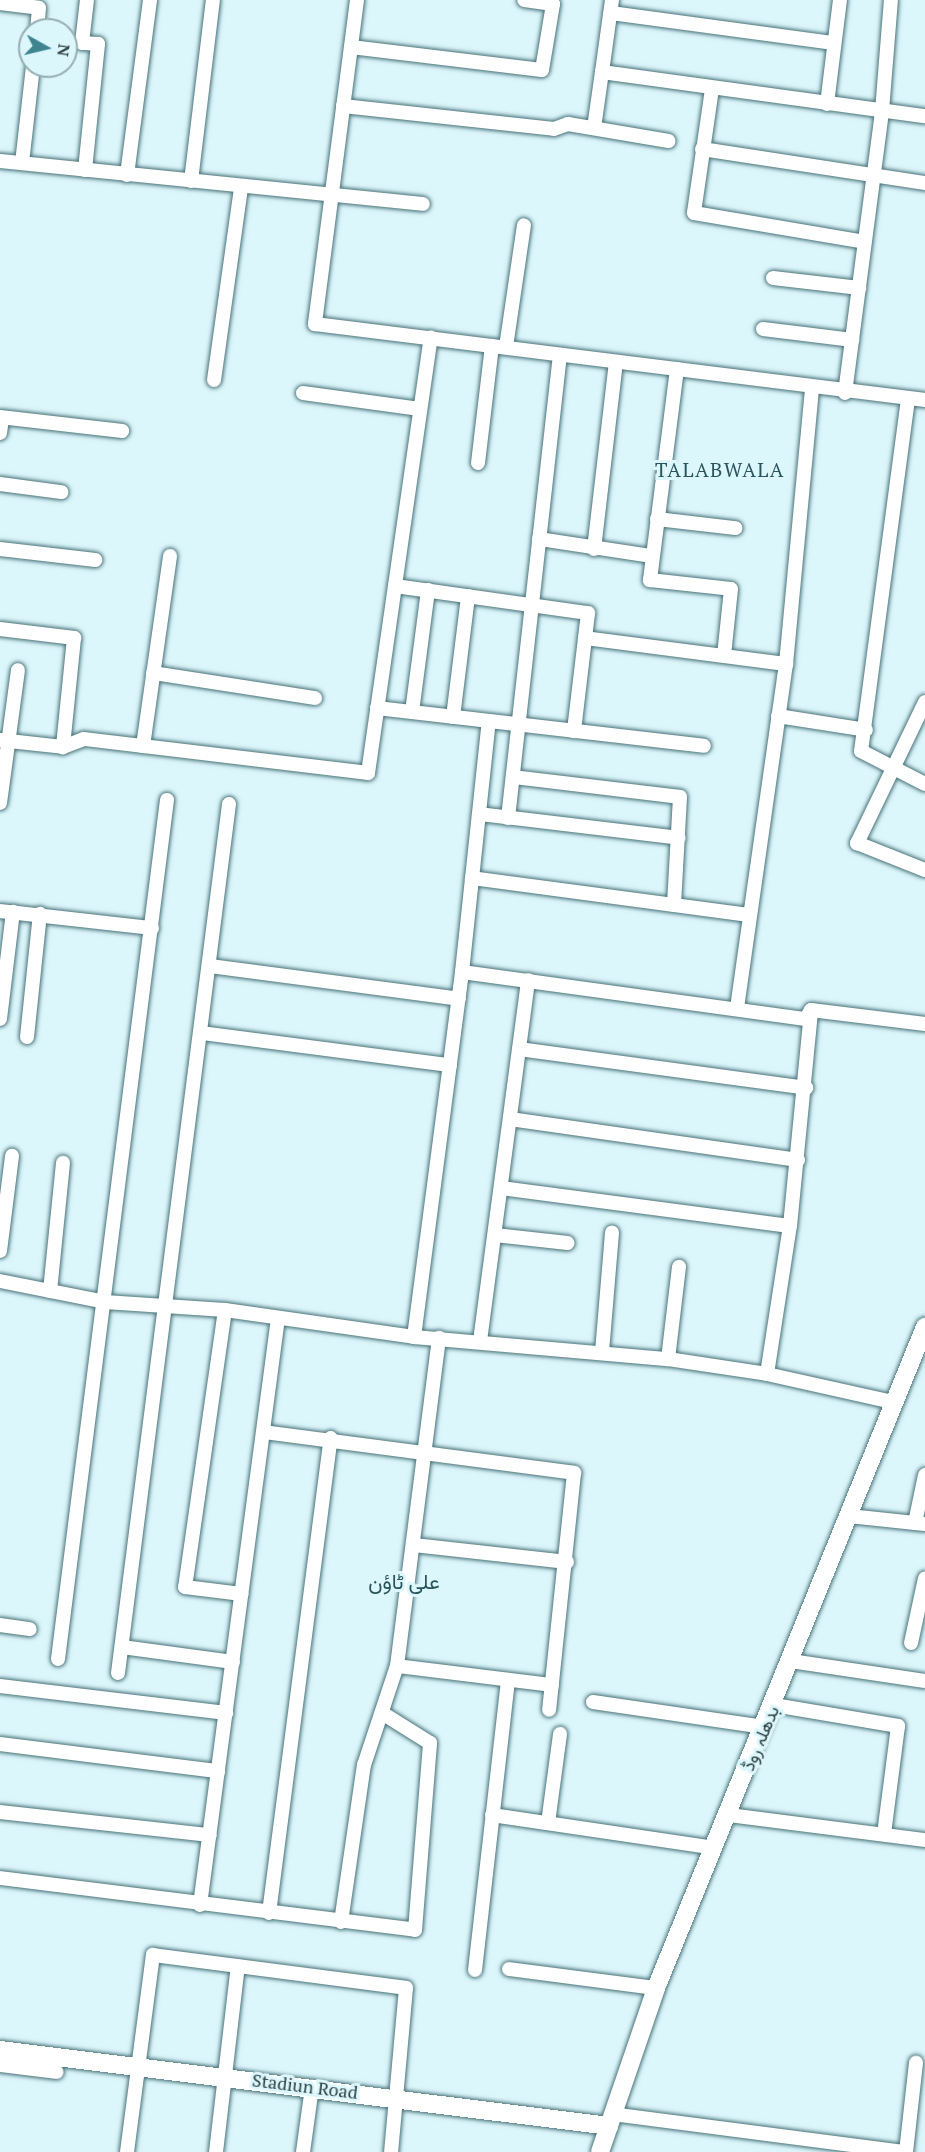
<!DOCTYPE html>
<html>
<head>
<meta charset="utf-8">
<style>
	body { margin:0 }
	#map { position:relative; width:925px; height:2152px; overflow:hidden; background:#dcf7fc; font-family:"PT Serif",Vazirmatn,serif }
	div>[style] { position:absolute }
	.roads { filter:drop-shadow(0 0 2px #487279) drop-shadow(0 0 2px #487279) }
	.minor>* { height:14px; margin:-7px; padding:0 7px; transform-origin:7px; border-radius:7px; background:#fff }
	.major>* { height:18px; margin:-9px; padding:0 9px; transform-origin:9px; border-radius:9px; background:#fff }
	span { translate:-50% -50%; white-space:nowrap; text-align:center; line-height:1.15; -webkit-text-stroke:6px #dcf7fc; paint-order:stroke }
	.street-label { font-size:18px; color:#2d4043 }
	.neighbourhood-label { font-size:20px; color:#2a545b; letter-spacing:1.5px }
	.quarter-label { font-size:21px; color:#2a545b }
	.north { position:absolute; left:18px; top:18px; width:60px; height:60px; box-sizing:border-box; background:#dcf7fc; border:2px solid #96aeb2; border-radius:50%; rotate:98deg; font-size:16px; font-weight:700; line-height:24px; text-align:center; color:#2d4043 }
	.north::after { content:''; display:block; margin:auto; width:21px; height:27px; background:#3f8590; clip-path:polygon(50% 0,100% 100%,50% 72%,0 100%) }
</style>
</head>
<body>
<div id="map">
	<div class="roads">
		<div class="minor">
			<div style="left:357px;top:0;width:327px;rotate:97.4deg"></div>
			<div style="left:315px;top:324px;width:615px;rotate:7.1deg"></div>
			<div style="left:612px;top:0;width:73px;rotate:97.9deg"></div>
			<div style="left:602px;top:72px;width:326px;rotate:7.8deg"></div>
			<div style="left:0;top:3px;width:39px;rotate:7deg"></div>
			<div style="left:39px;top:8px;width:22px;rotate:95deg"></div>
			<div style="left:611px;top:13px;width:225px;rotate:7.7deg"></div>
			<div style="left:351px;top:47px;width:192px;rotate:6.9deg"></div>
			<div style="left:542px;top:70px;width:67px;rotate:-80.5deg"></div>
			<div style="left:553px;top:4px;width:29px;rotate:-172deg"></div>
			<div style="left:712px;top:89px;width:125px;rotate:98.3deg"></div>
			<div style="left:694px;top:213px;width:173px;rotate:9.6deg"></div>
			<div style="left:827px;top:104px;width:105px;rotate:-82.9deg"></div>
			<div style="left:343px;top:106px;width:212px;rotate:6.2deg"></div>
			<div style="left:554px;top:129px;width:15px;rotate:-20deg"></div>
			<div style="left:568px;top:124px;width:102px;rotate:9.6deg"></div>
			<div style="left:594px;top:128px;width:57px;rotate:-81.9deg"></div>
			<div style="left:702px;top:149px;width:226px;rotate:8.7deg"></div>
			<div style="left:0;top:161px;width:425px;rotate:5.8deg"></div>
			<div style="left:22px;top:163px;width:98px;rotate:-83.5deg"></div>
			<div style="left:85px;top:170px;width:127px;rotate:-84.1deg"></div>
			<div style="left:98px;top:44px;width:16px;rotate:-176deg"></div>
			<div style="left:82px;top:43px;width:43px;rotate:-83.4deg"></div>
			<div style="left:127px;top:175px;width:177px;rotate:-82.5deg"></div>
			<div style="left:191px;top:181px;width:182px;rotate:-83.1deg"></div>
			<div style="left:773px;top:278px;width:87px;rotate:6.6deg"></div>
			<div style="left:763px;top:329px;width:90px;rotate:7deg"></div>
			<div style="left:506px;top:347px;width:123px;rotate:-81.6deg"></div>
			<div style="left:677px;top:369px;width:213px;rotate:97.3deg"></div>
			<div style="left:650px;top:580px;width:81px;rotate:6.3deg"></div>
			<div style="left:731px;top:589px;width:67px;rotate:96deg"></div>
			<div style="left:214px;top:380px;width:195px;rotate:-82deg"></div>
			<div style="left:303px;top:393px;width:118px;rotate:7.8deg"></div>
			<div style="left:845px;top:393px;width:284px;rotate:-82.5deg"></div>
			<div style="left:882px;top:111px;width:111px;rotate:-85.4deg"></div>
			<div style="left:908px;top:399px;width:355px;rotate:97.6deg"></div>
			<div style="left:861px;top:751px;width:72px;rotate:27.3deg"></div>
			<div style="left:0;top:417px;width:123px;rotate:6.5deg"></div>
			<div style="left:0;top:433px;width:15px;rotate:-82deg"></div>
			<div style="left:478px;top:463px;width:118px;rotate:-83.2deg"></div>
			<div style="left:0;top:484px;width:62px;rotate:7.5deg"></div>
			<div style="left:657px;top:519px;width:79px;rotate:6.6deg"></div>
			<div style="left:539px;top:539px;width:114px;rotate:8.6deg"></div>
			<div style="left:0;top:549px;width:96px;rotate:6.6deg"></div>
			<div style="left:594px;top:549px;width:187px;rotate:-83.3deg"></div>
			<div style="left:395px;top:586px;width:195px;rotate:8deg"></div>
			<div style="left:588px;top:613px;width:119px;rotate:96.8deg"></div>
			<div style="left:0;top:629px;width:75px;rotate:6.9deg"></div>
			<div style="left:74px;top:638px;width:110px;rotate:95.8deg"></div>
			<div style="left:585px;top:638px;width:203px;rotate:7.4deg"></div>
			<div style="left:153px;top:673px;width:164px;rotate:8.8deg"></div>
			<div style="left:925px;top:702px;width:157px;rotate:115.7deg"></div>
			<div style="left:857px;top:843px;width:73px;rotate:21.7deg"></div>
			<div style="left:377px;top:708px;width:329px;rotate:6.6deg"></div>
			<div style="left:412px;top:712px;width:123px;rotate:-82.5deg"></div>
			<div style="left:778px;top:716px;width:89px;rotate:9deg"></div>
			<div style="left:453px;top:717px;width:122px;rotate:-82.9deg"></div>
			<div style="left:0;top:740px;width:63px;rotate:6.3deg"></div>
			<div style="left:63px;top:747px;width:22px;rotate:-21deg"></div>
			<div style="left:84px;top:739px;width:286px;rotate:6.8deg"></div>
			<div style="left:368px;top:773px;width:440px;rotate:-81.8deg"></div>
			<div style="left:143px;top:746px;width:192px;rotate:-81.9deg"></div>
			<div style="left:513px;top:777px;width:168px;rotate:6.8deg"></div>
			<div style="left:680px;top:797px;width:108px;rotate:93.2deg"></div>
			<div style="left:0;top:803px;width:134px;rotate:-82.3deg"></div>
			<div style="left:479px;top:814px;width:201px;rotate:6.8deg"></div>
			<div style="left:508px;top:818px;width:466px;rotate:-83.6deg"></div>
			<div style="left:472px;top:878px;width:278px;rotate:7.6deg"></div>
			<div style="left:0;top:911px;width:153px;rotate:6.4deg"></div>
			<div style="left:210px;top:966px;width:251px;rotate:7.5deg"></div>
			<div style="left:462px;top:972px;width:347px;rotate:7.8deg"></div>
			<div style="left:806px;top:1019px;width:10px;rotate:-61deg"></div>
			<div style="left:811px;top:1010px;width:115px;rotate:7deg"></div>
			<div style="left:737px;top:1008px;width:347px;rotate:-81.9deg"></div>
			<div style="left:786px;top:664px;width:276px;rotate:-84.6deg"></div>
			<div style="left:0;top:1019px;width:108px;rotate:-83.1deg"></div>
			<div style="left:202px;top:1033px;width:250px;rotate:7.4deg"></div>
			<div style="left:27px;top:1037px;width:124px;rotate:-84deg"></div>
			<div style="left:519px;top:1049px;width:290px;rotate:7.7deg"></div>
			<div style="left:510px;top:1119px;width:291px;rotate:8.1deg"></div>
			<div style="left:501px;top:1188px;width:291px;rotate:7.5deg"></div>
			<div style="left:495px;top:1235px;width:73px;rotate:6.3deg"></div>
			<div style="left:0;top:1251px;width:96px;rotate:-82.8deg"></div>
			<div style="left:0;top:1281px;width:107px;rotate:11.3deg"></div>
			<div style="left:105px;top:1302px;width:120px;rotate:3.8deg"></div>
			<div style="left:225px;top:1310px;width:191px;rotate:8.1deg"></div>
			<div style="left:414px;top:1337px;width:255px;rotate:5deg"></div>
			<div style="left:668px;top:1359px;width:100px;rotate:8.6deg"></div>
			<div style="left:767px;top:1374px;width:128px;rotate:12.6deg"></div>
			<div style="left:50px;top:1291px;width:129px;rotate:-84.2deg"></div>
			<div style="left:225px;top:1310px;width:280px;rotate:98.2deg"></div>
			<div style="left:185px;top:1587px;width:57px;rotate:7deg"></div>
			<div style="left:414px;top:1337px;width:368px;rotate:-82.5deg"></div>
			<div style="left:462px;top:972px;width:252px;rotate:-83.9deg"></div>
			<div style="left:480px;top:1341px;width:364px;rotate:-82.4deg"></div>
			<div style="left:602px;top:1352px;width:120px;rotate:-85.2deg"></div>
			<div style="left:668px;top:1359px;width:93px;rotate:-83.2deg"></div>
			<div style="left:767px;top:1374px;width:150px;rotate:-81.2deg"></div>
			<div style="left:790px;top:1226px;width:217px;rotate:-84.4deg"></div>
			<div style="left:264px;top:1432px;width:313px;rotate:7.5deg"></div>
			<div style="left:574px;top:1473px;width:238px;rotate:96deg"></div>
			<div style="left:849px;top:1516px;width:76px;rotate:6deg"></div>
			<div style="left:915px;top:1523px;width:49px;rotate:-78.2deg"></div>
			<div style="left:414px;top:1545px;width:154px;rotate:6.3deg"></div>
			<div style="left:0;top:1625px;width:30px;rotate:8deg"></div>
			<div style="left:911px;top:1643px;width:66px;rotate:-77.8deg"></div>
			<div style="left:122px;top:1647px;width:112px;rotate:7.7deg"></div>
			<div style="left:58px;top:1659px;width:866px;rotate:-82.77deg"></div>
			<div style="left:791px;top:1661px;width:135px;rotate:8.5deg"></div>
			<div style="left:397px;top:1666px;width:156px;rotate:7deg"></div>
			<div style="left:118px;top:1673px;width:876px;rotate:-82.72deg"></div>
			<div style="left:0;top:1686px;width:228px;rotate:6.8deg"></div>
			<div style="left:593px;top:1702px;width:173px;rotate:8.3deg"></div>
			<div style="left:774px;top:1705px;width:126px;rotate:9.6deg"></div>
			<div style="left:898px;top:1726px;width:109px;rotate:97.4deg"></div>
			<div style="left:0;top:1744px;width:220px;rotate:7.1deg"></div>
			<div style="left:0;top:1812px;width:211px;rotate:6.3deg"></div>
			<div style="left:492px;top:1815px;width:225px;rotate:8.4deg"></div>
			<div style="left:729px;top:1815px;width:198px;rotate:7.3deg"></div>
			<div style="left:548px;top:1823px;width:90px;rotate:-82.3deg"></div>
			<div style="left:0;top:1878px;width:418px;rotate:7.1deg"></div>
			<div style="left:415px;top:1930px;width:188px;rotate:-85.4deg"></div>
			<div style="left:430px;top:1743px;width:57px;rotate:-148deg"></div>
			<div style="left:200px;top:1905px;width:592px;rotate:-82.43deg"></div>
			<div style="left:269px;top:1913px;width:479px;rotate:-82.6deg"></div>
			<div style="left:341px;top:1922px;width:159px;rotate:-81.7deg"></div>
			<div style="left:364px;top:1765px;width:104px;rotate:-71.6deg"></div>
			<div style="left:397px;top:1666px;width:331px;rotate:-82.7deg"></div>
			<div style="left:509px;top:1969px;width:148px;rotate:7.4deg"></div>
			<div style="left:475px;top:1970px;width:292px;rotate:-83.5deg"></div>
			<div style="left:0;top:2065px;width:57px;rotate:7deg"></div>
			<div style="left:612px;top:2114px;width:295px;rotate:7.4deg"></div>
			<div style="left:127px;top:2152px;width:199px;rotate:-82.5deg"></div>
			<div style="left:153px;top:1955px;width:255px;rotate:7.4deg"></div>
			<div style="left:406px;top:1988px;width:165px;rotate:95.2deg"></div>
			<div style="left:216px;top:2152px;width:187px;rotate:-83.3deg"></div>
			<div style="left:303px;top:2152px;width:66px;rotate:-82.1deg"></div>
			<div style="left:906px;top:2152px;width:90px;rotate:-83.6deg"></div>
		</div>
		<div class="major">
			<div style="left:0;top:2050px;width:614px;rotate:7.11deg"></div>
			<div style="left:600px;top:2152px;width:173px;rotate:-71.1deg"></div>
			<div style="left:656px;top:1988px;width:714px;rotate:-67.86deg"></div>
		</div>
	</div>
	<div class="street-label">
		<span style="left:760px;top:1738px;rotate:-67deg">بدھلہ روڈ</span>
		<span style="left:305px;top:2086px;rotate:7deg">Stadiun Road</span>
	</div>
	<div class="neighbourhood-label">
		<span style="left:720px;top:469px">TALABWALA</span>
	</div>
	<div class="quarter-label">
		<span style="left:404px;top:1581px">علی ٹاؤن</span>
	</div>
	<div class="north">N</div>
</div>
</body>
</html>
